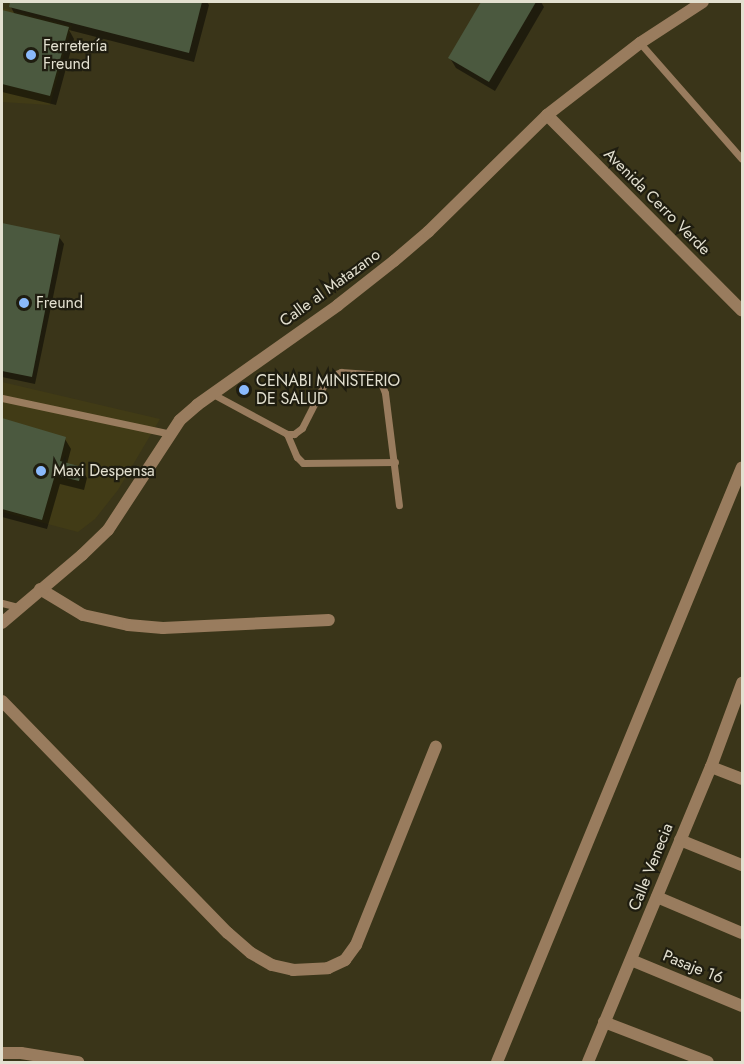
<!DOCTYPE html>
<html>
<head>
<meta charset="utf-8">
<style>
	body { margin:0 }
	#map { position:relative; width:744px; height:1064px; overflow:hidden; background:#3a3519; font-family:Jost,sans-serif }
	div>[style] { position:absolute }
	.built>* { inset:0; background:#413b16 }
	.shadow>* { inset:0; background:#0007 }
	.building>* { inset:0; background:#4b593f }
	.service>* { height:7px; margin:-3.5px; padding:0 3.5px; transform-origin:3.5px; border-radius:3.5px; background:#997c5e }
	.minor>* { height:12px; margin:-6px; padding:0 6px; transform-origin:6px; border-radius:6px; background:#997c5e }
	.tertiary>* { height:12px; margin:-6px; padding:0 6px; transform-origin:6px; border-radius:6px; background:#997c5e }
	.dots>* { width:16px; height:16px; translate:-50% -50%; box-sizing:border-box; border:3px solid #1f1d10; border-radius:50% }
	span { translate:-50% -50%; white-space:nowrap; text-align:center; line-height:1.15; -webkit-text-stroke:4.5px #1f1d10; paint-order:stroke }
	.poi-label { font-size:16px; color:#e3e0d0 }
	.left { translate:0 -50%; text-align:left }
	.street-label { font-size:16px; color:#e3e0d0 }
	.frame { position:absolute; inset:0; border:3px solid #e3e0d0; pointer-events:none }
</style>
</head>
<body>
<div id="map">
	<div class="built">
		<div style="clip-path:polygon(2px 8px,72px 26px,50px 105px,2px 102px)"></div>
		<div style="clip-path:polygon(2px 382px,160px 419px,118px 490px,95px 519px,78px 532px,2px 512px)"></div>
	</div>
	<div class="shadow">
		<div style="clip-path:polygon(12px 2px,207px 2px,209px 5px,194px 62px,69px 30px,74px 39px,56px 105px,2px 92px,2px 11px,15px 15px,11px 7px)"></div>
		<div style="clip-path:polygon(483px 2px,541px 2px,544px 7px,495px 91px,456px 68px,450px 58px)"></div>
		<div style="clip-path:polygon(2px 225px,59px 237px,64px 244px,35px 384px,2px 377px)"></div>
		<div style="clip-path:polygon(2px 420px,65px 439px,71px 449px,67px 464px,81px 468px,87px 478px,84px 490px,60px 484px,47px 529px,2px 517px)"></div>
	</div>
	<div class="building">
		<div style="clip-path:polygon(10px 2px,202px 2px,189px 53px,9px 7px)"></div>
		<div style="clip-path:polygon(481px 2px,536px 2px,489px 82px,448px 58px)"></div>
		<div style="clip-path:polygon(2px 10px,69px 27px,50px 96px,2px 84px)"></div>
		<div style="clip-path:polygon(2px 223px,60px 235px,32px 377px,2px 371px)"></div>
		<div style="clip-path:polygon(2px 418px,66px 437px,60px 461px,82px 467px,79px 481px,55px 475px,42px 520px,2px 509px)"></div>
	</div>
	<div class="service">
		<div style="left:640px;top:43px;width:154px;rotate:48.7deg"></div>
		<div style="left:211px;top:393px;width:86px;rotate:28.3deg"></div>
		<div style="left:287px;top:434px;width:7px"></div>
		<div style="left:294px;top:434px;width:10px;rotate:-37deg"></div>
		<div style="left:302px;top:428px;width:57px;rotate:-63deg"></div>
		<div style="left:328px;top:377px;width:14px;rotate:-21deg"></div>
		<div style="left:341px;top:372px;width:31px;rotate:4deg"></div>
		<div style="left:372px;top:374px;width:10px;rotate:37deg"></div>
		<div style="left:380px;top:380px;width:14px;rotate:69deg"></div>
		<div style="left:385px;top:393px;width:113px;rotate:82.9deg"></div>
		<div style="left:2px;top:398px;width:173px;rotate:12deg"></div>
		<div style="left:287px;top:434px;width:25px;rotate:67deg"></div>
		<div style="left:297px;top:457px;width:8px;rotate:45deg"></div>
		<div style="left:303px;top:463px;width:92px;rotate:-0.6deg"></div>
		<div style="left:2px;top:603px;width:16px;rotate:14deg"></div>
	</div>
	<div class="minor">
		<div style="left:547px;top:115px;width:276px;rotate:45.1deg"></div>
		<div style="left:40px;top:589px;width:50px;rotate:31.2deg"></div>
		<div style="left:83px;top:615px;width:46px;rotate:12.5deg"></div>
		<div style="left:128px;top:625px;width:35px;rotate:5deg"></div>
		<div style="left:163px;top:628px;width:166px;rotate:-2.8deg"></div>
		<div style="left:2px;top:701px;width:324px;rotate:45.8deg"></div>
		<div style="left:228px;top:933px;width:30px;rotate:41deg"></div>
		<div style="left:251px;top:953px;width:24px;rotate:30deg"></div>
		<div style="left:272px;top:965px;width:22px;rotate:13deg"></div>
		<div style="left:293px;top:970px;width:35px;rotate:-3deg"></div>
		<div style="left:328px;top:968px;width:19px;rotate:-25deg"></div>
		<div style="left:345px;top:960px;width:19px;rotate:-54deg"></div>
		<div style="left:356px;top:945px;width:214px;rotate:-68.1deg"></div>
		<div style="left:711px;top:767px;width:33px;rotate:21deg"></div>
		<div style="left:680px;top:840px;width:67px;rotate:22deg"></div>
		<div style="left:657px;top:897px;width:92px;rotate:23deg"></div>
		<div style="left:631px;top:960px;width:120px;rotate:22.5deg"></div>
		<div style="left:604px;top:1022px;width:111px;rotate:21deg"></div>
		<div style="left:2px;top:1053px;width:19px"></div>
		<div style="left:21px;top:1053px;width:58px;rotate:9deg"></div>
		<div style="left:497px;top:1062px;width:643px;rotate:-67.62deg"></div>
		<div style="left:588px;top:1062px;width:320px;rotate:-67.4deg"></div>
		<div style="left:711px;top:767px;width:90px;rotate:-69.7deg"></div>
	</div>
	<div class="tertiary">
		<div style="left:2px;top:623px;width:105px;rotate:-40.4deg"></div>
		<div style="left:82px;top:555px;width:36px;rotate:-44deg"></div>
		<div style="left:108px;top:530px;width:131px;rotate:-56.8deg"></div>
		<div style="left:180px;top:420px;width:23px;rotate:-41deg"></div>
		<div style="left:197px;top:405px;width:173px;rotate:-35.3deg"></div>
		<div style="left:338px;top:305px;width:71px;rotate:-38.2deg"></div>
		<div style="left:394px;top:261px;width:45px;rotate:-40.5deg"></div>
		<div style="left:428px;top:232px;width:167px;rotate:-44.5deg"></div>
		<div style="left:547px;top:115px;width:118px;rotate:-37.7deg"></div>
		<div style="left:640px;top:43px;width:75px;rotate:-33.1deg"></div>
	</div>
	<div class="dots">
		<div style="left:31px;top:55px;background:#8abafc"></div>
		<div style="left:24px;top:303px;background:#8abafc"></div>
		<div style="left:244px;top:390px;background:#8abafc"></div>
		<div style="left:41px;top:471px;background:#8abafc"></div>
	</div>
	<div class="poi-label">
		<span class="left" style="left:43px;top:55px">Ferretería<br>Freund</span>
		<span class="left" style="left:36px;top:303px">Freund</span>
		<span class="left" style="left:256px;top:390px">CENABI MINISTERIO<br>DE SALUD</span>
		<span class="left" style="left:53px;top:471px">Maxi Despensa</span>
	</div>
	<div class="street-label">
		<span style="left:657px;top:202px;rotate:45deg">Avenida Cerro Verde</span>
		<span style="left:330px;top:288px;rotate:-36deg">Calle al Matazano</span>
		<span style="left:651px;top:867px;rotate:-68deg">Calle Venecia</span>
		<span style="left:693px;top:967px;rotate:22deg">Pasaje 16</span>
	</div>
	<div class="frame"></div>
</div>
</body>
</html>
